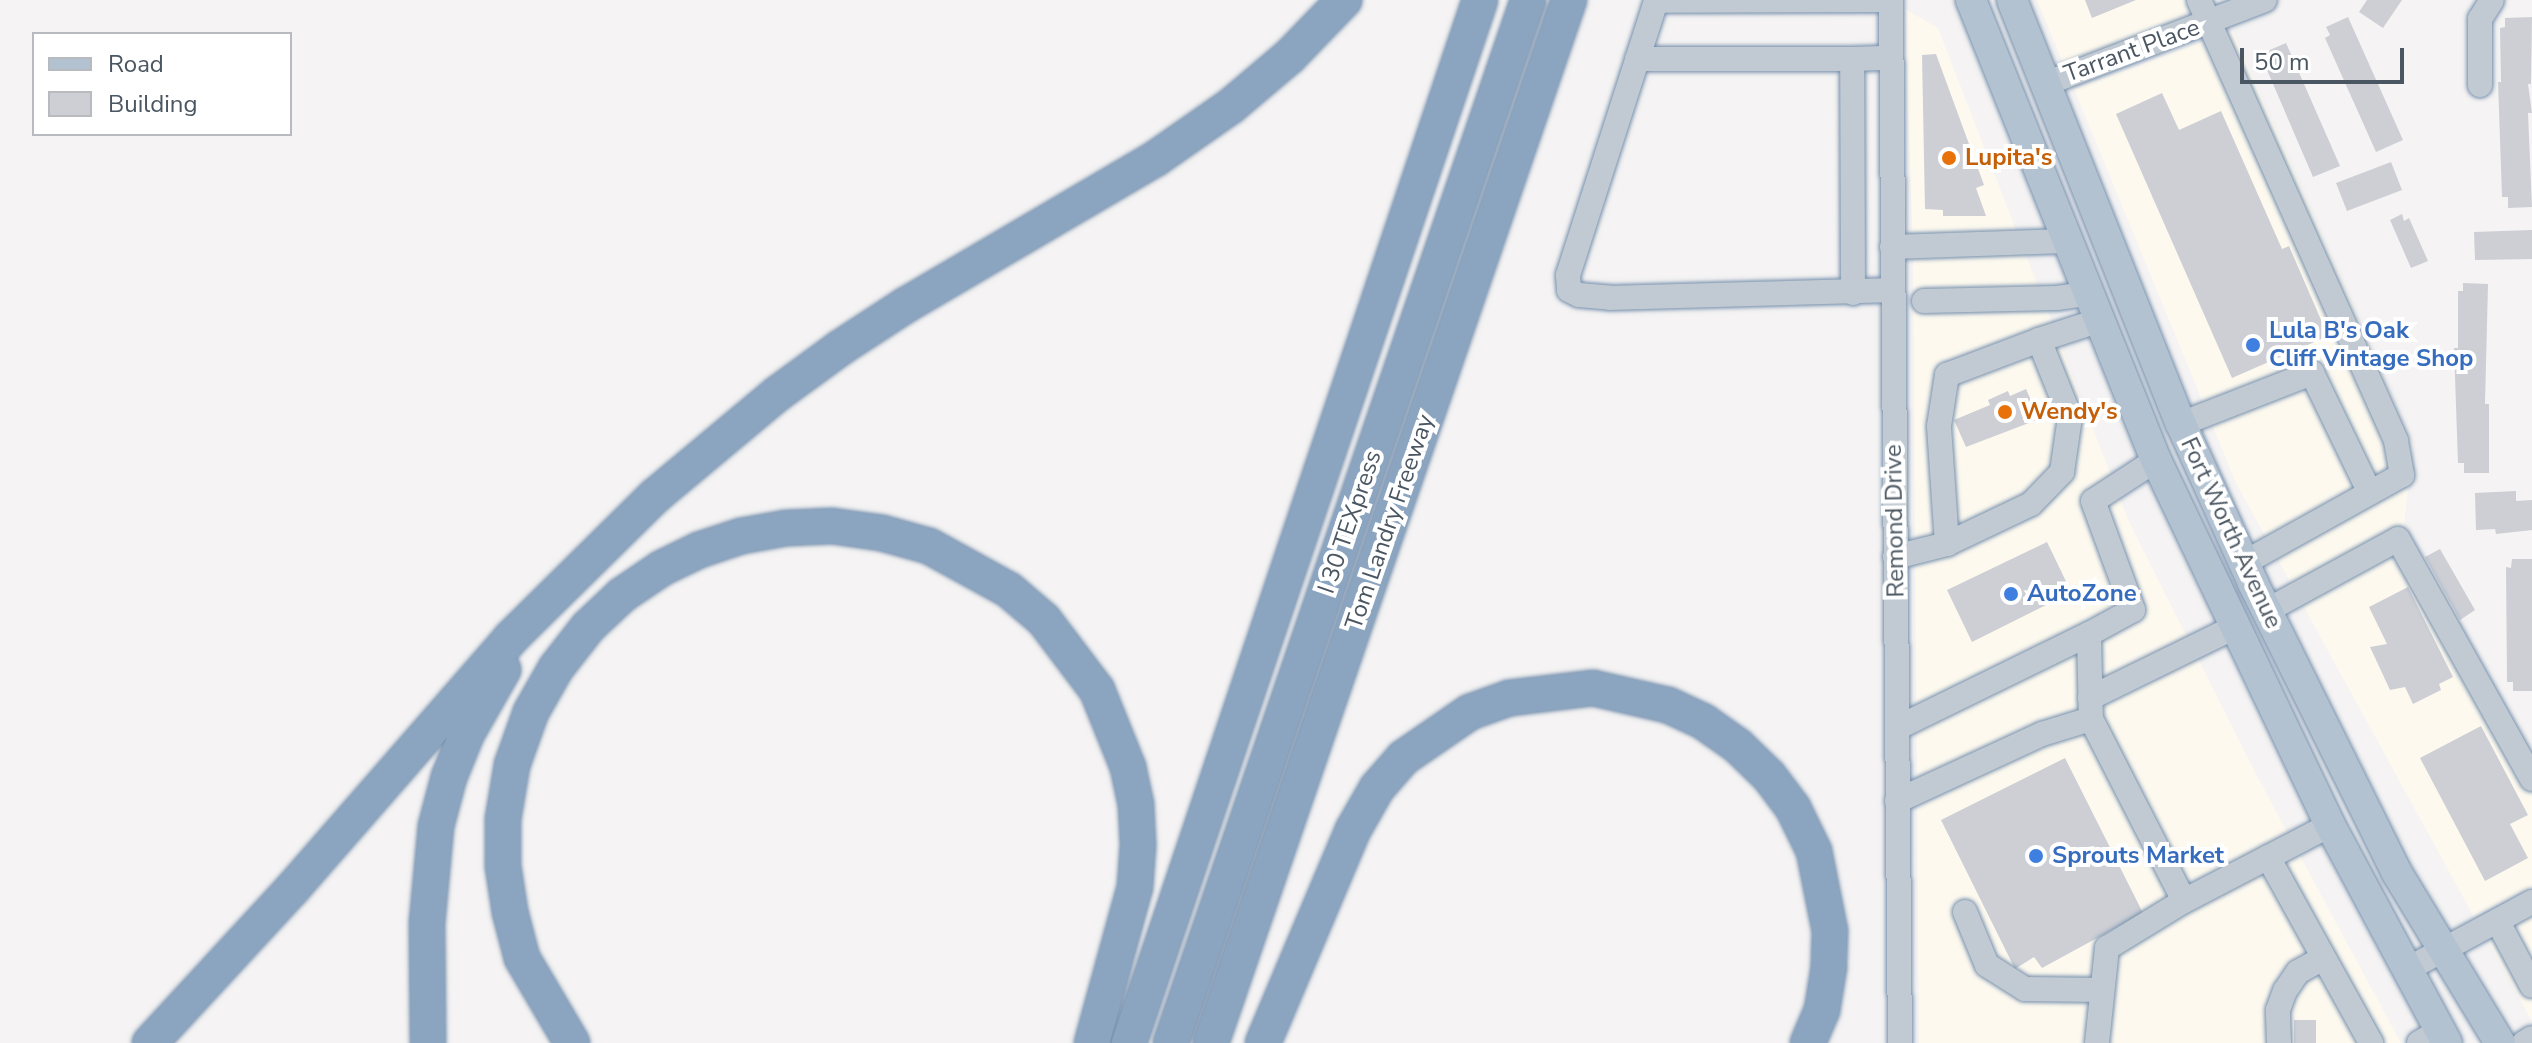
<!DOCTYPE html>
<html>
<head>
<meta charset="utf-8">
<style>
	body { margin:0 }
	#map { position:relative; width:2532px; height:1043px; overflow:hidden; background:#f5f3f3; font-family:"Nunito Sans",sans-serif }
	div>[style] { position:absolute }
	.commercial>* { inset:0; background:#fdf9ef }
	.building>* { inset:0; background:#cdcfd5 }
	.roads { filter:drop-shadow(0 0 2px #7690ad) drop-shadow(0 0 2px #7690ad) }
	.minor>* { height:24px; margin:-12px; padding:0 12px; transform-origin:12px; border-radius:12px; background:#c1cad2 }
	.major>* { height:30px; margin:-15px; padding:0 15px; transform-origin:15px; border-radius:15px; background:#b3c2d1 }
	.highway>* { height:34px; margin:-17px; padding:0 17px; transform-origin:17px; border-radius:17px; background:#8ba5c1 }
	.dots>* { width:22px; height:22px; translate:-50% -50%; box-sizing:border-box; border:4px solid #fff; border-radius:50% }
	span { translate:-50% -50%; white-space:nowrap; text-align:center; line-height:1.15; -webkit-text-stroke:8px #fff; paint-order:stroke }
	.street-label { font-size:24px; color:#4a5661 }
	.food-label { font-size:24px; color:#c56008; font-weight:700 }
	.left { translate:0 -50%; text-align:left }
	.shop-label { font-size:24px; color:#366cbe; font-weight:700 }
	.legend { position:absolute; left:32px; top:32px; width:260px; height:104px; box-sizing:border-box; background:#fff; border:2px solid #b7bbc0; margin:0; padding:10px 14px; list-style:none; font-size:24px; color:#4a5661 }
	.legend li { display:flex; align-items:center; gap:16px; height:40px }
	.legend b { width:40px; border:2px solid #b7bbc0 }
	.scale { position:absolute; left:2240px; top:48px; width:164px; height:36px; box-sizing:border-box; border:4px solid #4a5661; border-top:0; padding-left:10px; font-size:24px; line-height:28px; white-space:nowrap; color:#4a5661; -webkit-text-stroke:6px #fff; paint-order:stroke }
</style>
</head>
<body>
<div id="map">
	<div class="commercial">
		<div style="clip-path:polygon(2037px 0,2216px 0,2220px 7px,2063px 63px)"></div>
		<div style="clip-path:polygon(1905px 9px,1938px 28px,2129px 522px,2257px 776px,2401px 1043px,1919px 1043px,1913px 254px)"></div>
		<div style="clip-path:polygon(2233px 31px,2413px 444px,2403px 533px,2532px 758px,2532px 888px,2474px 917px,2236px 483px,2074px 89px)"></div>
		<div style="clip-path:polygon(2532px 912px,2532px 1021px,2488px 942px)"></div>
	</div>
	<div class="building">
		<div style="clip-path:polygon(2085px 0,2136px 0,2092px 18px)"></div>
		<div style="clip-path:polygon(2367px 0,2402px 0,2383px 28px,2359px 12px)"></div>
		<div style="clip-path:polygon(2348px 17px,2403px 140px,2376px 152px,2325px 38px,2330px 35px,2326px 27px)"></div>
		<div style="clip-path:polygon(2532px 17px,2531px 84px,2528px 84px,2532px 113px,2528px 113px,2532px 207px,2508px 208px,2508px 197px,2502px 197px,2498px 82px,2501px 82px,2500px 28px,2505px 27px,2505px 18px)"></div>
		<div style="clip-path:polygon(2286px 43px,2340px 166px,2313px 177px,2264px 63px,2267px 62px,2263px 53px)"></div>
		<div style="clip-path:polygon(1936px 54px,1984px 185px,1976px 188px,1986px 216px,1943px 216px,1943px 210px,1925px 209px,1922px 55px)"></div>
		<div style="clip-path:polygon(2162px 93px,2179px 130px,2221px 111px,2282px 249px,2289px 246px,2328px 336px,2232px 378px,2116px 114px)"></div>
		<div style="clip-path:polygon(2391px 162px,2402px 190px,2347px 211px,2336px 183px)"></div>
		<div style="clip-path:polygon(2402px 214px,2404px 221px,2409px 218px,2428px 261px,2411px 268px,2390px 220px)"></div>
		<div style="clip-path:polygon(2532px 230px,2532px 259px,2475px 260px,2474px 232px)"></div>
		<div style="clip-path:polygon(2463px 283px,2488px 284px,2485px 404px,2489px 404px,2489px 473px,2464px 473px,2464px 463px,2458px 463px,2454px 348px,2458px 348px,2458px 291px,2463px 291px)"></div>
		<div style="clip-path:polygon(2026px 389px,2039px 419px,1966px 447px,1954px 420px,1990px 405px,1988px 400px,2008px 391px,2010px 396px)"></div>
		<div style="clip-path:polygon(2516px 491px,2516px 501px,2532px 500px,2532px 530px,2496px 534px,2495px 529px,2476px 530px,2475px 493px)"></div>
		<div style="clip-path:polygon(2047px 542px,2076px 602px,2060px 598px,1972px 642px,1947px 590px)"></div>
		<div style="clip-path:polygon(2440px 549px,2475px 610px,2460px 620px,2425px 557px)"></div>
		<div style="clip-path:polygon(2512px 559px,2532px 559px,2532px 691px,2513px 691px,2513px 682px,2507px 682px,2506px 567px,2511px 568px)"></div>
		<div style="clip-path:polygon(2408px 587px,2453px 677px,2439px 684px,2441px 690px,2413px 704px,2405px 687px,2390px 690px,2370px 647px,2387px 644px,2369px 607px)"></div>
		<div style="clip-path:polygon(2481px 726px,2528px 815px,2510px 824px,2528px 858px,2485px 881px,2420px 758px)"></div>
		<div style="clip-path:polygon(2065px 758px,2143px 913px,2042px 968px,2034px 957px,2015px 969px,1941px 820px)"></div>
		<div style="clip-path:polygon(2294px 1020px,2316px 1020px,2316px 1043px,2294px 1043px)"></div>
	</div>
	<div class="roads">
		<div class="minor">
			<div style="left:1887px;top:0;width:231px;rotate:179.8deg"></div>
			<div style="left:1656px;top:1px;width:288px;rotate:107.8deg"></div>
			<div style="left:1568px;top:275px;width:15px;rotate:86deg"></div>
			<div style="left:1569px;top:290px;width:11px;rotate:27deg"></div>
			<div style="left:1579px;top:295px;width:32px;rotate:5deg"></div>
			<div style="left:1611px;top:298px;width:281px;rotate:-1.6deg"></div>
			<div style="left:1891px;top:0;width:1043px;rotate:89.51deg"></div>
			<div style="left:2199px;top:0;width:483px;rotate:65.9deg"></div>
			<div style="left:2396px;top:441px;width:35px;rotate:80deg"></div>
			<div style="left:2402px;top:475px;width:181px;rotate:150.9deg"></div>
			<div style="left:1637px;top:59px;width:215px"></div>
			<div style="left:2045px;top:84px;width:235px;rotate:-20.9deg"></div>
			<div style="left:2480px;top:85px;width:66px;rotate:-90deg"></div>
			<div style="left:2480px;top:19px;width:22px;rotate:-58deg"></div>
			<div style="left:1892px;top:247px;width:174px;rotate:-2deg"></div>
			<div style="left:1853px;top:293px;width:234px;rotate:-90.2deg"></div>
			<div style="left:1852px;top:59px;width:38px;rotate:-2deg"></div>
			<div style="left:1924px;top:301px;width:133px;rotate:-1.3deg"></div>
			<div style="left:2057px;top:298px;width:30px;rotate:-8deg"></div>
			<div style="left:2181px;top:424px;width:141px;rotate:-21.3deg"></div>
			<div style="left:2312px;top:373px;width:133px;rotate:64.2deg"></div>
			<div style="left:2156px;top:460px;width:75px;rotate:146.9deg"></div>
			<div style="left:2093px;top:501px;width:116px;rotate:69.8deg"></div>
			<div style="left:2133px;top:610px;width:50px;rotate:151.4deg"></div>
			<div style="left:2089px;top:634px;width:85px;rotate:88.7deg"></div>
			<div style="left:2091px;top:719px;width:204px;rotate:62.9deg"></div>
			<div style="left:1947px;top:544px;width:118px;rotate:-93.9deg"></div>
			<div style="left:1939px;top:426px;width:52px;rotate:-81.1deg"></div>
			<div style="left:1947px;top:375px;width:98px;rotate:-20.8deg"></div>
			<div style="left:1895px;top:557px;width:54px;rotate:-14deg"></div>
			<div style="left:1947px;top:544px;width:93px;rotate:-25.5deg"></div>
			<div style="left:2031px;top:504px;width:45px;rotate:-45.9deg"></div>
			<div style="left:2062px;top:472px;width:56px;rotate:-81.7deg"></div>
			<div style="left:2070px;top:417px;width:83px;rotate:-111.9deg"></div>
			<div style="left:2039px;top:340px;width:61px;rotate:-18.1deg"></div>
			<div style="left:2266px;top:611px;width:150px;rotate:-28.6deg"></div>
			<div style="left:2398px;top:539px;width:275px;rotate:60.8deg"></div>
			<div style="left:2090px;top:698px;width:159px;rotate:-26.1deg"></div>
			<div style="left:1897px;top:728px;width:214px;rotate:-26.1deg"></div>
			<div style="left:1897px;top:801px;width:160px;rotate:-24.8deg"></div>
			<div style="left:2042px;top:734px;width:51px;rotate:-17deg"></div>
			<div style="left:2268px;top:857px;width:213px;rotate:61deg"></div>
			<div style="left:1965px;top:912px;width:57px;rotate:67.5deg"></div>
			<div style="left:1987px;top:965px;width:45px;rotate:32.3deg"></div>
			<div style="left:2025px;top:989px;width:76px;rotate:0.8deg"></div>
			<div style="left:2498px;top:922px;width:72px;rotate:62deg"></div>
			<div style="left:2406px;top:970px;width:143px;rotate:-28.4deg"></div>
			<div style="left:2097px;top:1043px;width:96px;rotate:-84deg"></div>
			<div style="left:2107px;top:948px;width:90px;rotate:-31.4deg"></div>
			<div style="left:2184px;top:901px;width:165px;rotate:-27.5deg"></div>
			<div style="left:2279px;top:1043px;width:33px;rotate:-92deg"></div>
			<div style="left:2278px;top:1010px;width:20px;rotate:-70deg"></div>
			<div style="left:2285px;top:991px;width:23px;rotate:-56deg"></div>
			<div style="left:2298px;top:972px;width:29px;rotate:-29deg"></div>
			<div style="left:2419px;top:1043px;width:24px;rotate:-30deg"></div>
			<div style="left:2524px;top:1043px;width:9px;rotate:-32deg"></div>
		</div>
		<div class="major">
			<div style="left:1971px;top:0;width:496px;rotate:68.1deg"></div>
			<div style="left:2156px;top:460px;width:404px;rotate:64.5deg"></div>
			<div style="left:2330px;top:825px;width:247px;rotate:61.8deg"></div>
			<div style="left:2012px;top:0;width:456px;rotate:68.3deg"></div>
			<div style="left:2181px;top:424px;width:175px;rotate:65.6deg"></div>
			<div style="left:2253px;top:583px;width:324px;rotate:63.6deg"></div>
			<div style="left:2397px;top:873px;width:199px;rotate:58.8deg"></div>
		</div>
		<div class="highway">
			<div style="left:150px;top:1043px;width:211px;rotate:-47.3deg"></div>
			<div style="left:293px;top:888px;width:332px;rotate:-48.9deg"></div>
			<div style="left:511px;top:638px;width:202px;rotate:-44.6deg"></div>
			<div style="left:655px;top:496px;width:159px;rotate:-39.9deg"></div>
			<div style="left:777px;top:394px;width:78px;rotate:-36.1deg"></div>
			<div style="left:840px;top:348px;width:79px;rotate:-33.1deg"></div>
			<div style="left:906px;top:305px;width:289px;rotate:-30.4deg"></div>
			<div style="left:1155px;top:159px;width:93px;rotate:-34.9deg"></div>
			<div style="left:1231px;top:106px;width:77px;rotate:-40.3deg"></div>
			<div style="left:1290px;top:56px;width:78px;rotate:-46deg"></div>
			<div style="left:428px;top:1043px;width:120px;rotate:-90.5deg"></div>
			<div style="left:427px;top:923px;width:97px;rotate:-84.7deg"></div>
			<div style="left:436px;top:826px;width:51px;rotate:-75.1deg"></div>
			<div style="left:449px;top:777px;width:48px;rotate:-67.8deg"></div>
			<div style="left:467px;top:733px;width:73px;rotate:-60.3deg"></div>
			<div style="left:572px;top:1043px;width:99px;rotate:-120.5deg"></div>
			<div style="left:522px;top:958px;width:48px;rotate:-104.6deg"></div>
			<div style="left:510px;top:912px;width:47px;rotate:-98.7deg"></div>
			<div style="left:503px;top:866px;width:47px;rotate:-90deg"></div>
			<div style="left:503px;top:819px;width:55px;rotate:-80.5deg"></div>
			<div style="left:512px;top:765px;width:56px;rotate:-70.3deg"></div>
			<div style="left:531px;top:712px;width:51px;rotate:-60.4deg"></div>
			<div style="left:556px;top:668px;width:52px;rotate:-52deg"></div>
			<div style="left:588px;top:627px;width:47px;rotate:-43.3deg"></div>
			<div style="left:622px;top:595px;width:48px;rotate:-34deg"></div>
			<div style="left:662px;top:568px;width:41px;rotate:-25.9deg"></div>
			<div style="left:699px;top:550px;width:44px;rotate:-18.4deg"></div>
			<div style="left:741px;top:536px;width:46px;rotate:-10.1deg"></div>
			<div style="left:786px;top:528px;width:46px;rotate:-2.5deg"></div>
			<div style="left:832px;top:526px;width:50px;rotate:8deg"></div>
			<div style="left:882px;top:533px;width:49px;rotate:15.5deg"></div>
			<div style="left:929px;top:546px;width:91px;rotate:28.8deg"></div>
			<div style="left:1009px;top:590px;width:46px;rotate:40.6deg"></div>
			<div style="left:1044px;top:620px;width:88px;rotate:52.9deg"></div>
			<div style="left:1097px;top:690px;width:83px;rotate:68.1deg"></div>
			<div style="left:1128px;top:767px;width:39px;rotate:78deg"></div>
			<div style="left:1136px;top:805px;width:40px;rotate:87.1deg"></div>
			<div style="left:1138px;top:845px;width:42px;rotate:94.1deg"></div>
			<div style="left:1135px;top:887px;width:162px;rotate:105.4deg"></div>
			<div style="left:1129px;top:1043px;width:1100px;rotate:-71.4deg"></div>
			<div style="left:1171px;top:1043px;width:1102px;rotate:-71.1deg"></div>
			<div style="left:1211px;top:1043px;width:1103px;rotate:-71.06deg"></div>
			<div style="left:1263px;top:1043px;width:231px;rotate:-67.1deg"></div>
			<div style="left:1353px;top:830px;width:48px;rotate:-60.3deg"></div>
			<div style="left:1377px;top:788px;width:40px;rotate:-49deg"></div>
			<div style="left:1403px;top:758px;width:81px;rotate:-34.5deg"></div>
			<div style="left:1470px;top:712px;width:41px;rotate:-19.7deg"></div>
			<div style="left:1509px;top:698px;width:85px;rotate:-6.8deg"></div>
			<div style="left:1593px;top:688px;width:77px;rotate:12.8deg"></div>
			<div style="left:1668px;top:705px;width:40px;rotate:25deg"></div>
			<div style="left:1704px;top:722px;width:42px;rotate:35.2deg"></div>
			<div style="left:1738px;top:746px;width:43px;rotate:44.1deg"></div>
			<div style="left:1769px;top:776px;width:40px;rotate:53deg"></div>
			<div style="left:1793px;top:808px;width:48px;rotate:64deg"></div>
			<div style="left:1814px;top:851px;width:82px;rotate:78.7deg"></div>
			<div style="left:1830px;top:931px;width:36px;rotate:92deg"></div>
			<div style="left:1829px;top:967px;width:44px;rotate:99.2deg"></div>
			<div style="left:1822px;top:1010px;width:36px;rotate:113deg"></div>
		</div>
	</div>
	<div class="dots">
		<div style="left:1949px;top:158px;background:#e8710a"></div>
		<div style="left:2253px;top:345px;background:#3f7fe0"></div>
		<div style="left:2005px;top:412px;background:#e8710a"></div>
		<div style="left:2011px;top:594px;background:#3f7fe0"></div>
		<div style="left:2036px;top:856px;background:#3f7fe0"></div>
	</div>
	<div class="street-label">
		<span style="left:2132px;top:51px;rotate:-20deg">Tarrant Place</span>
		<span style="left:1895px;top:521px;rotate:-91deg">Remond Drive</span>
		<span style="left:1350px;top:522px;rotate:-71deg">I 30 TEXpress</span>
		<span style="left:1390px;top:522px;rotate:-71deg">Tom Landry Freeway</span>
		<span style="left:2231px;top:533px;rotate:65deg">Fort Worth Avenue</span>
	</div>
	<div class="food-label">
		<span class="left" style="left:1965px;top:158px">Lupita's</span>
		<span class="left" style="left:2021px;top:412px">Wendy's</span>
	</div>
	<div class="shop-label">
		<span class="left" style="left:2269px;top:345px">Lula B's Oak<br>Cliff Vintage Shop</span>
		<span class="left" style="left:2027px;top:594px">AutoZone</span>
		<span class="left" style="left:2052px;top:856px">Sprouts Market</span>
	</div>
	<ul class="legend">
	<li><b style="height:10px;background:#b3c2d1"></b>Road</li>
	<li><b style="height:22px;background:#cdcfd5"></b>Building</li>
	</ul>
	<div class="scale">50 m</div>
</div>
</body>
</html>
